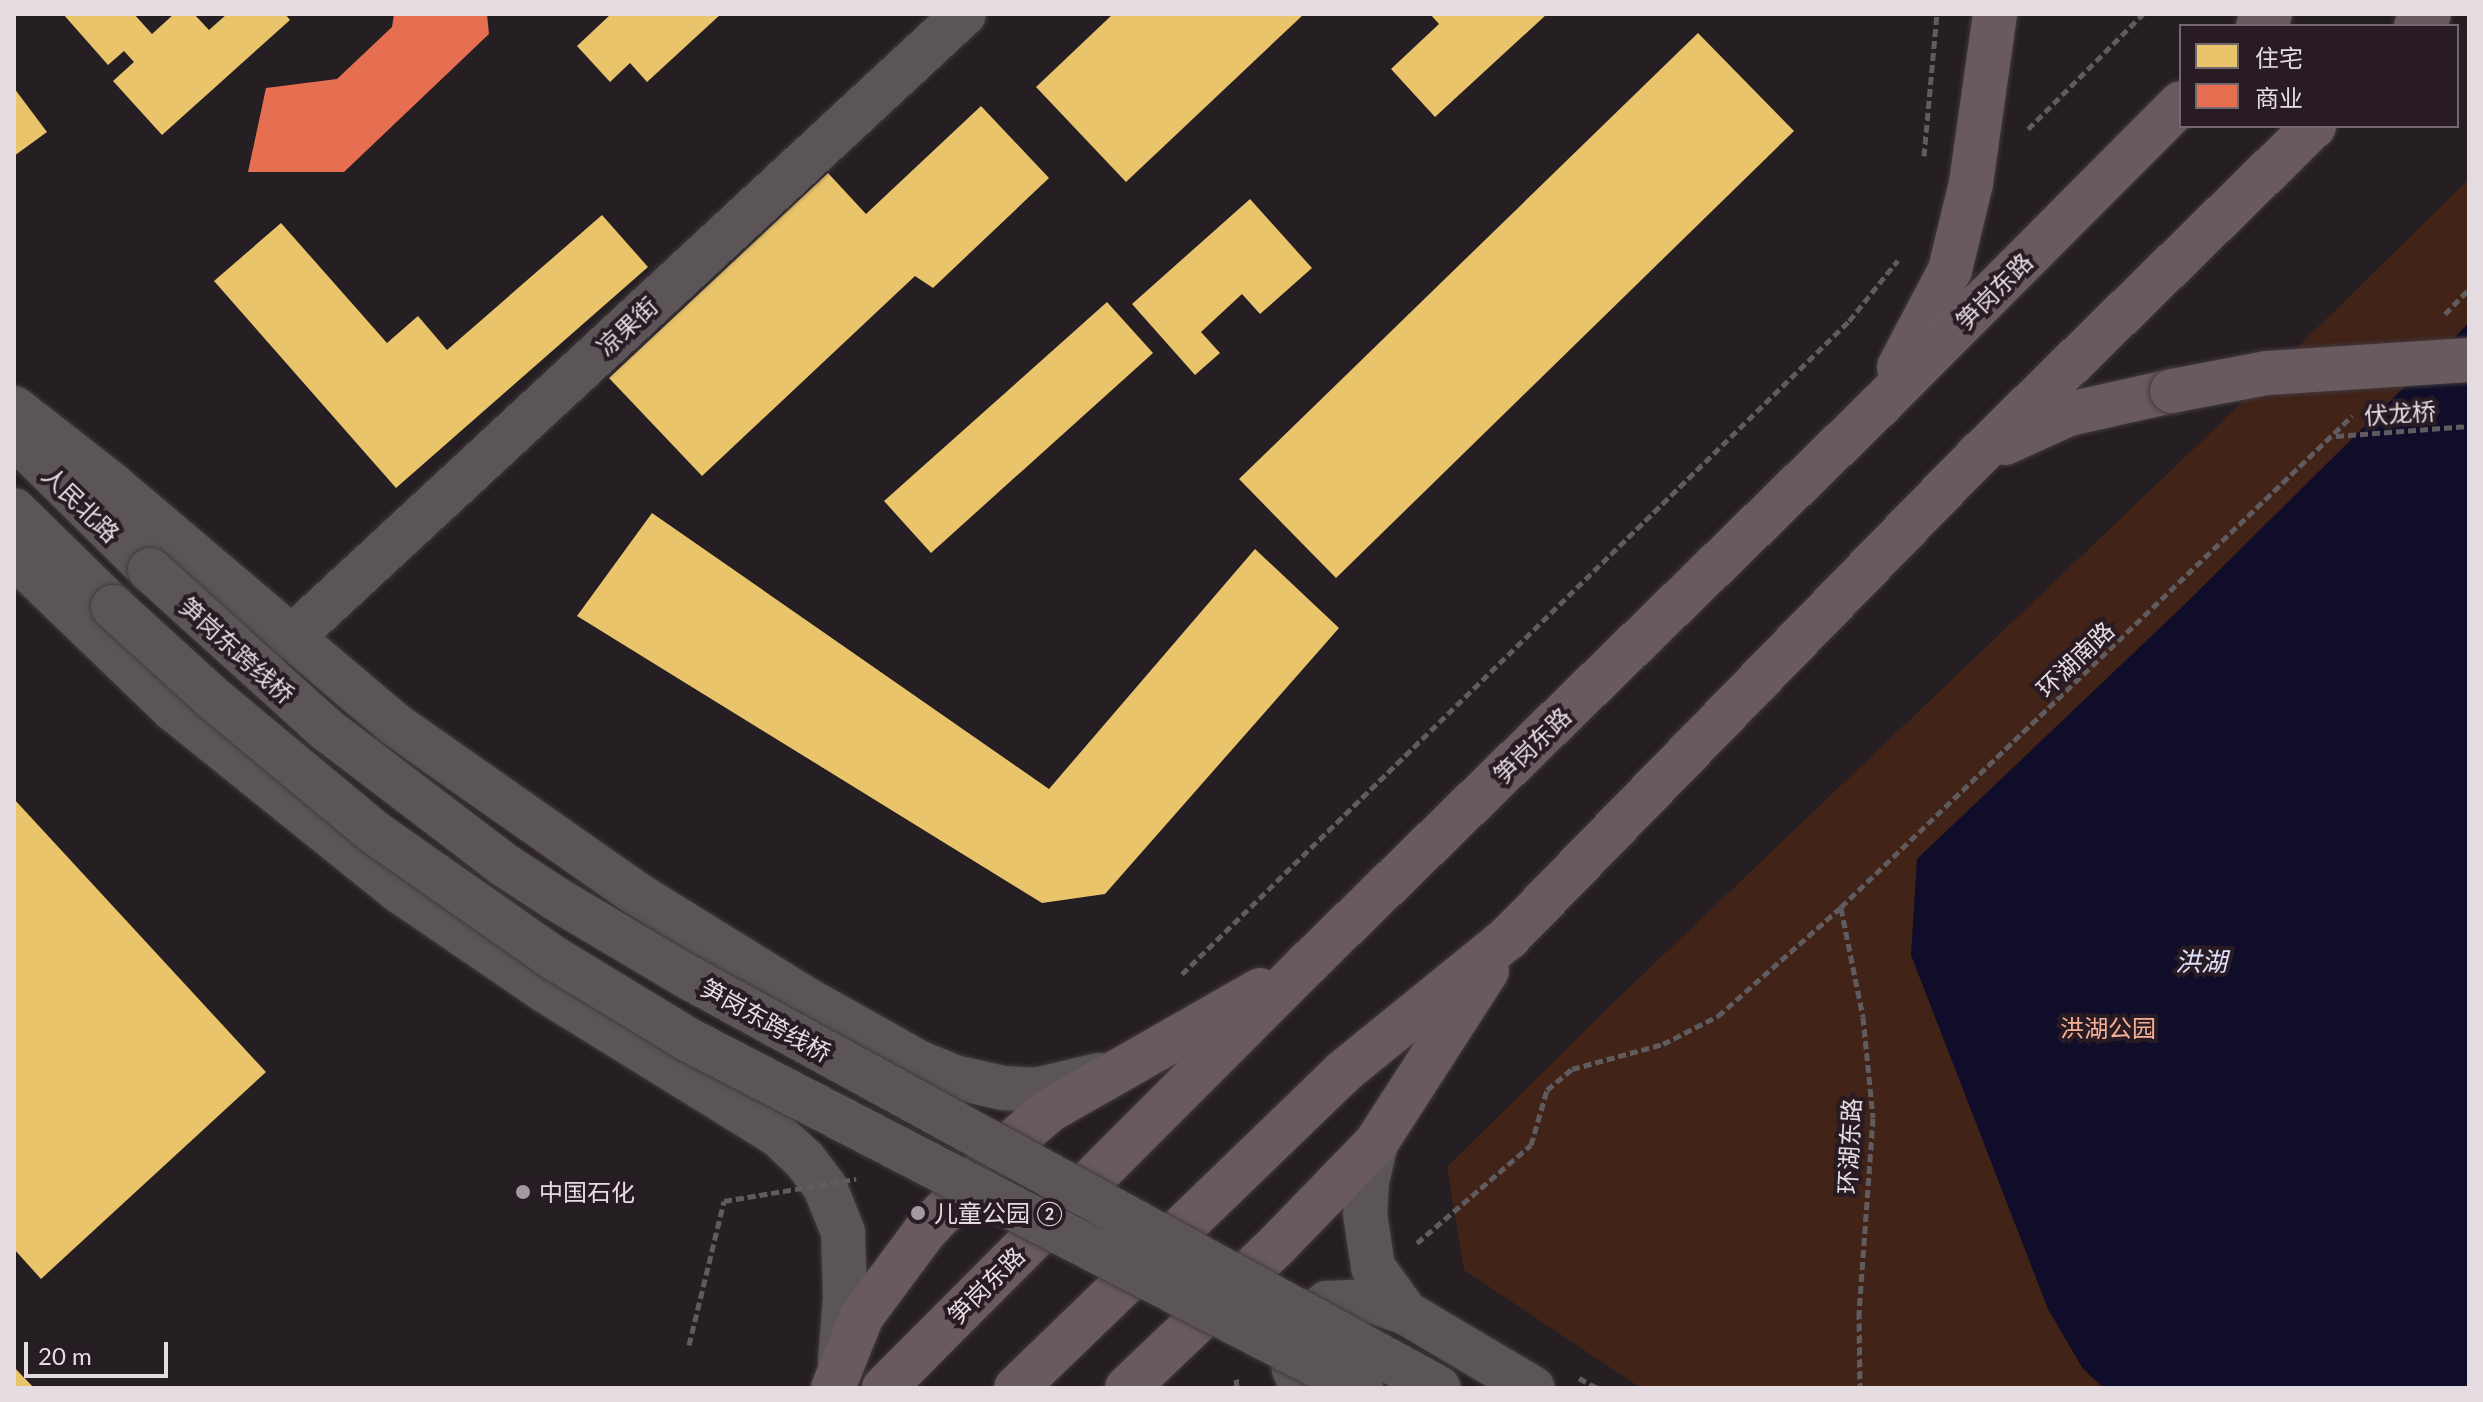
<!DOCTYPE html>
<html>
<head>
<meta charset="utf-8">
<style>
	body { margin:0 }
	#map { position:relative; width:2483px; height:1402px; overflow:hidden; background:#251e22; font-family:Lato,"Noto Sans SC",sans-serif }
	div>[style] { position:absolute }
	.green>* { inset:0; background:#412318 }
	.water>* { inset:0; background:#0f0d29 }
	.homes>* { inset:0; background:#e9c46a }
	.shops>* { inset:0; background:#e76f51 }
	.path>* { height:5px; margin-top:-2.5px; transform-origin:0; background:repeating-linear-gradient(90deg,#605b5e 0 8px,transparent 0 12px) }
	.roads { filter:drop-shadow(0 0 2px #413a3e) drop-shadow(0 0 2px #413a3e) }
	.minor>* { height:44px; margin:-22px; padding:0 22px; transform-origin:22px; border-radius:22px; background:#5b5558 }
	.major>* { height:44px; margin:-22px; padding:0 22px; transform-origin:22px; border-radius:22px; background:#685a5f }
	.path-bridge>* { height:5px; margin-top:-2.5px; transform-origin:0; background:repeating-linear-gradient(90deg,#605b5e 0 8px,transparent 0 12px) }
	.bridges { filter:drop-shadow(0 0 2px #413a3e) drop-shadow(0 0 2px #413a3e) }
	.minor-bridge>* { height:44px; margin:-22px; padding:0 22px; transform-origin:22px; border-radius:22px; background:#5b5558 }
	.major-bridge>* { height:44px; margin:-22px; padding:0 22px; transform-origin:22px; border-radius:22px; background:#685a5f }
	.dots>* { width:22px; height:22px; translate:-50% -50%; box-sizing:border-box; border:4px solid #281b23; border-radius:50% }
	span { translate:-50% -50%; white-space:nowrap; text-align:center; line-height:1.15; -webkit-text-stroke:8px #281b23; paint-order:stroke }
	.street-label { font-size:24px; color:#e5dce1 }
	.park-label { font-size:24px; color:#f6b095 }
	.poi-label { font-size:24px; color:#e5dce1 }
	.left { translate:0 -50%; text-align:left }
	.water-label { font-size:26px; color:#dde1fb; font-style:italic }
	.frame { position:absolute; inset:0; border:16px solid #e5dce1; pointer-events:none }
	.legend { position:absolute; left:2179px; top:24px; width:280px; height:104px; box-sizing:border-box; background:#281b23; border:2px solid #74686f; margin:0; padding:10px 14px; list-style:none; font-size:24px; color:#e5dce1 }
	.legend li { display:flex; align-items:center; gap:16px; height:40px }
	.legend b { width:40px; border:2px solid #74686f }
	.scale { position:absolute; left:24px; top:1342px; width:144px; height:36px; box-sizing:border-box; border:4px solid #e5dce1; border-top:0; padding-left:10px; font-size:24px; line-height:28px; white-space:nowrap; color:#e5dce1; -webkit-text-stroke:6px #281b23; paint-order:stroke }
</style>
</head>
<body>
<div id="map">
	<div class="green">
		<div style="clip-path:polygon(2469px 179px,2469px 1388px,1641px 1388px,1464px 1270px,1447px 1167px,1615px 1001px,2206px 437px)"></div>
	</div>
	<div class="water">
		<div style="clip-path:polygon(2469px 323px,2469px 1388px,2104px 1388px,2083px 1369px,2048px 1309px,1911px 955px,1917px 859px,2184px 605px)"></div>
	</div>
	<div class="homes">
		<div style="clip-path:polygon(63px 14px,134px 14px,152px 34px,174px 14px,194px 14px,209px 30px,227px 14px,285px 14px,290px 20px,162px 135px,113px 81px,134px 62px,124px 51px,108px 65px)"></div>
		<div style="clip-path:polygon(611px 14px,721px 14px,647px 82px,630px 63px,610px 82px,577px 46px)"></div>
		<div style="clip-path:polygon(1113px 14px,1304px 14px,1126px 182px,1036px 87px)"></div>
		<div style="clip-path:polygon(1430px 14px,1547px 14px,1435px 117px,1391px 69px,1439px 24px)"></div>
		<div style="clip-path:polygon(1698px 33px,1794px 131px,1336px 578px,1239px 479px)"></div>
		<div style="clip-path:polygon(14px 88px,47px 132px,14px 156px)"></div>
		<div style="clip-path:polygon(981px 106px,1049px 178px,933px 288px,915px 276px,702px 476px,609px 378px,828px 173px,866px 214px)"></div>
		<div style="clip-path:polygon(1250px 199px,1312px 268px,1260px 314px,1242px 294px,1201px 332px,1220px 353px,1195px 375px,1132px 304px)"></div>
		<div style="clip-path:polygon(602px 215px,648px 267px,396px 488px,214px 281px,281px 223px,387px 343px,418px 316px,447px 350px)"></div>
		<div style="clip-path:polygon(1107px 302px,1153px 353px,931px 553px,884px 501px)"></div>
		<div style="clip-path:polygon(652px 513px,1049px 789px,1255px 549px,1339px 628px,1105px 894px,1042px 903px,577px 616px)"></div>
		<div style="clip-path:polygon(14px 799px,266px 1072px,41px 1279px,14px 1249px)"></div>
		<div style="clip-path:polygon(14px 1367px,34px 1388px,14px 1388px)"></div>
	</div>
	<div class="shops">
		<div style="clip-path:polygon(394px 14px,487px 14px,489px 34px,344px 172px,248px 172px,266px 88px,337px 79px,392px 27px)"></div>
	</div>
	<div class="path">
		<div style="left:2028px;top:129px;width:163px;rotate:-45deg"></div>
		<div style="left:1924px;top:156px;width:143px;rotate:-84.8deg"></div>
		<div style="left:2445px;top:314px;width:35px;rotate:-46deg"></div>
		<div style="left:2336px;top:436px;width:133px;rotate:-4.3deg"></div>
		<div style="left:1841px;top:908px;width:111px;rotate:78.6deg"></div>
		<div style="left:1863px;top:1017px;width:101px;rotate:84.3deg"></div>
		<div style="left:1873px;top:1118px;width:194px;rotate:94.1deg"></div>
		<div style="left:1859px;top:1311px;width:77px;rotate:89.3deg"></div>
		<div style="left:1182px;top:974px;width:933px;rotate:-44.39deg"></div>
		<div style="left:1849px;top:321px;width:78px;rotate:-51.2deg"></div>
		<div style="left:1417px;top:1243px;width:150px;rotate:-40.7deg"></div>
		<div style="left:1531px;top:1145px;width:57px;rotate:-73.8deg"></div>
		<div style="left:1547px;top:1090px;width:33px;rotate:-40deg"></div>
		<div style="left:1572px;top:1069px;width:94px;rotate:-15.4deg"></div>
		<div style="left:1663px;top:1044px;width:62px;rotate:-27deg"></div>
		<div style="left:1718px;top:1016px;width:164px;rotate:-41.5deg"></div>
		<div style="left:1841px;top:907px;width:709px;rotate:-43.86deg"></div>
		<div style="left:1579px;top:1378px;width:21px;rotate:29deg"></div>
		<div style="left:1232px;top:1388px;width:5px;rotate:-11deg"></div>
		<div style="left:1237px;top:1387px;width:10px;rotate:-96deg"></div>
	</div>
	<div class="roads">
		<div class="minor">
			<div style="left:14px;top:408px;width:122px;rotate:38deg"></div>
			<div style="left:110px;top:483px;width:372px;rotate:40.3deg"></div>
			<div style="left:394px;top:724px;width:294px;rotate:35deg"></div>
			<div style="left:635px;top:893px;width:201px;rotate:31.8deg"></div>
			<div style="left:806px;top:999px;width:131px;rotate:29.3deg"></div>
			<div style="left:920px;top:1063px;width:37px;rotate:22deg"></div>
			<div style="left:954px;top:1077px;width:50px;rotate:12.7deg"></div>
			<div style="left:1003px;top:1088px;width:33px;rotate:3deg"></div>
			<div style="left:1036px;top:1090px;width:65px;rotate:-13.4deg"></div>
			<div style="left:15px;top:437px;width:190px;rotate:44.6deg"></div>
			<div style="left:14px;top:510px;width:139px;rotate:44.4deg"></div>
			<div style="left:14px;top:556px;width:221px;rotate:43.9deg"></div>
			<div style="left:173px;top:709px;width:289px;rotate:38.8deg"></div>
			<div style="left:398px;top:890px;width:177px;rotate:34.4deg"></div>
			<div style="left:544px;top:990px;width:275px;rotate:31.8deg"></div>
			<div style="left:778px;top:1135px;width:35px;rotate:43deg"></div>
			<div style="left:804px;top:1159px;width:35px;rotate:53deg"></div>
			<div style="left:825px;top:1187px;width:48px;rotate:68.2deg"></div>
			<div style="left:843px;top:1232px;width:65px;rotate:88.2deg"></div>
			<div style="left:845px;top:1297px;width:64px;rotate:94.5deg"></div>
			<div style="left:290px;top:639px;width:919px;rotate:-42.84deg"></div>
			<div style="left:1376px;top:1143px;width:39px;rotate:103deg"></div>
			<div style="left:1367px;top:1181px;width:33px;rotate:93deg"></div>
			<div style="left:1365px;top:1214px;width:54px;rotate:81.4deg"></div>
			<div style="left:1373px;top:1267px;width:57px;rotate:54.3deg"></div>
			<div style="left:1406px;top:1313px;width:147px;rotate:30.6deg"></div>
			<div style="left:1302px;top:1388px;width:21px;rotate:-113deg"></div>
			<div style="left:1294px;top:1369px;width:24px;rotate:-97deg"></div>
			<div style="left:1291px;top:1345px;width:29px;rotate:-61deg"></div>
			<div style="left:1305px;top:1320px;width:28px;rotate:-38deg"></div>
			<div style="left:1327px;top:1303px;width:44px;rotate:-2.6deg"></div>
			<div style="left:1371px;top:1301px;width:37px;rotate:19deg"></div>
		</div>
		<div class="major">
			<div style="left:2258px;top:26px;width:17px;rotate:-45deg"></div>
			<div style="left:2416px;top:26px;width:18px;rotate:-43deg"></div>
			<div style="left:1899px;top:367px;width:110px;rotate:-62.3deg"></div>
			<div style="left:1950px;top:270px;width:89px;rotate:-76.4deg"></div>
			<div style="left:1971px;top:183px;width:171px;rotate:-81.9deg"></div>
			<div style="left:2005px;top:443px;width:70px;rotate:-24.4deg"></div>
			<div style="left:2069px;top:414px;width:106px;rotate:-12.6deg"></div>
			<div style="left:833px;top:1388px;width:78px;rotate:-68.1deg"></div>
			<div style="left:862px;top:1316px;width:106px;rotate:-53.5deg"></div>
			<div style="left:925px;top:1231px;width:115px;rotate:-46.1deg"></div>
			<div style="left:1005px;top:1148px;width:59px;rotate:-40.2deg"></div>
			<div style="left:1050px;top:1110px;width:242px;rotate:-29.7deg"></div>
			<div style="left:884px;top:1388px;width:599px;rotate:-45.07deg"></div>
			<div style="left:1307px;top:964px;width:801px;rotate:-44.29deg"></div>
			<div style="left:1880px;top:405px;width:426px;rotate:-45.1deg"></div>
			<div style="left:1016px;top:1388px;width:455px;rotate:-44deg"></div>
			<div style="left:1343px;top:1072px;width:213px;rotate:-39.1deg"></div>
			<div style="left:1508px;top:938px;width:673px;rotate:-45.78deg"></div>
			<div style="left:1977px;top:456px;width:472px;rotate:-44.4deg"></div>
			<div style="left:1127px;top:1388px;width:209px;rotate:-43.6deg"></div>
			<div style="left:1278px;top:1244px;width:141px;rotate:-45.9deg"></div>
			<div style="left:1376px;top:1143px;width:205px;rotate:-57.2deg"></div>
		</div>
	</div>
	<div class="path-bridge">
		<div style="left:689px;top:1345px;width:148px;rotate:-76.3deg"></div>
		<div style="left:724px;top:1201px;width:134px;rotate:-9.5deg"></div>
	</div>
	<div class="bridges">
		<div class="minor-bridge">
			<div style="left:150px;top:570px;width:237px;rotate:42.1deg"></div>
			<div style="left:326px;top:729px;width:226px;rotate:37.3deg"></div>
			<div style="left:506px;top:866px;width:62px;rotate:33.2deg"></div>
			<div style="left:558px;top:900px;width:149px;rotate:30.7deg"></div>
			<div style="left:686px;top:976px;width:858px;rotate:28.69deg"></div>
			<div style="left:113px;top:607px;width:137px;rotate:42.3deg"></div>
			<div style="left:214px;top:699px;width:208px;rotate:39.7deg"></div>
			<div style="left:374px;top:832px;width:220px;rotate:35deg"></div>
			<div style="left:554px;top:958px;width:158px;rotate:31.3deg"></div>
			<div style="left:689px;top:1040px;width:757px;rotate:27.38deg"></div>
		</div>
		<div class="major-bridge">
			<div style="left:2172px;top:391px;width:97px;rotate:-10.7deg"></div>
			<div style="left:2267px;top:373px;width:202px;rotate:-3.7deg"></div>
		</div>
	</div>
	<div class="dots">
		<div style="left:523px;top:1192px;background:#a29a9e"></div>
		<div style="left:918px;top:1213px;background:#a29a9e"></div>
	</div>
	<div class="street-label">
		<span style="left:1994px;top:291px;rotate:-45deg">笋岗东路</span>
		<span style="left:627px;top:326px;rotate:-43deg">凉果街</span>
		<span style="left:2400px;top:413px;rotate:-4deg">伏龙桥</span>
		<span style="left:81px;top:504px;rotate:44deg">人民北路</span>
		<span style="left:237px;top:650px;rotate:42deg">笋岗东跨线桥</span>
		<span style="left:2075px;top:659px;rotate:-44deg">环湖南路</span>
		<span style="left:1532px;top:745px;rotate:-44deg">笋岗东路</span>
		<span style="left:766px;top:1020px;rotate:29deg">笋岗东跨线桥</span>
		<span style="left:1849px;top:1146px;rotate:-87deg">环湖东路</span>
		<span style="left:986px;top:1285px;rotate:-45deg">笋岗东路</span>
	</div>
	<div class="park-label">
		<span style="left:2108px;top:1028px">洪湖公园</span>
	</div>
	<div class="poi-label">
		<span class="left" style="left:539px;top:1192px">中国石化</span>
		<span class="left" style="left:934px;top:1213px">儿童公园 ②</span>
	</div>
	<div class="water-label">
		<span style="left:2201px;top:962px">洪湖</span>
	</div>
	<div class="frame"></div>
	<ul class="legend">
	<li><b style="height:22px;background:#e9c46a"></b>住宅</li>
	<li><b style="height:22px;background:#e76f51"></b>商业</li>
	</ul>
	<div class="scale">20 m</div>
</div>
</body>
</html>
